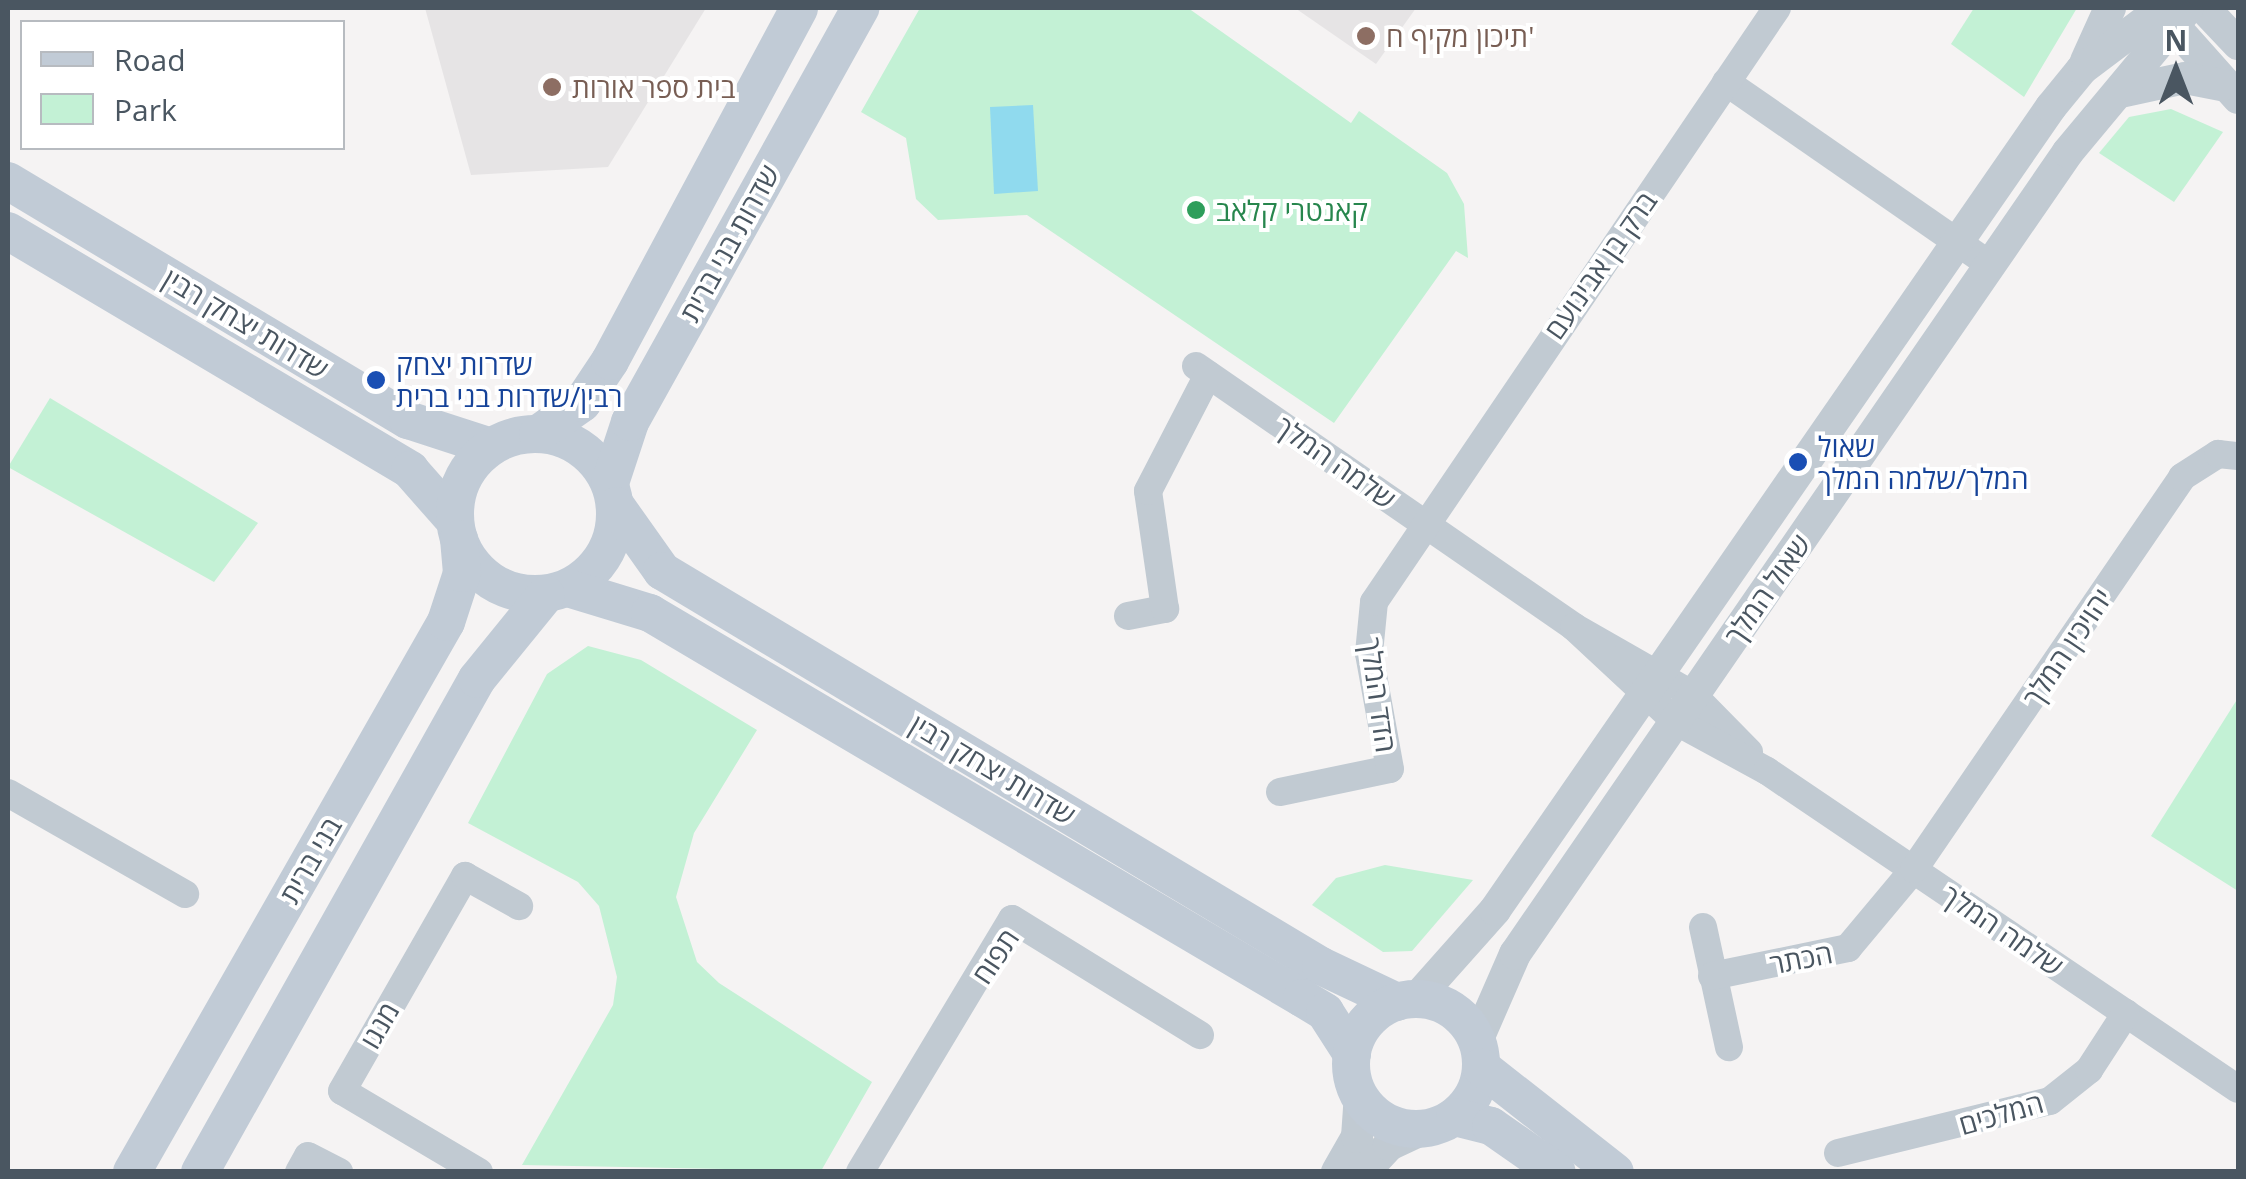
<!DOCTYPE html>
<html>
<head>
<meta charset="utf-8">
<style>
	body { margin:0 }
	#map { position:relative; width:2246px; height:1179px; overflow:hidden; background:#f5f3f3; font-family:"Open Sans",Heebo,sans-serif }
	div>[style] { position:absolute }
	.education>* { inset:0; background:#e6e4e5 }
	.green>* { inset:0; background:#c3f1d5 }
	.water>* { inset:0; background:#90daee }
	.minor>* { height:28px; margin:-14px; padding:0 14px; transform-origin:14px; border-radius:14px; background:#c1cad2 }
	.tertiary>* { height:32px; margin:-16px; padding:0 16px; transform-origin:16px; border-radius:16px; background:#c1cad2 }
	.secondary>* { height:38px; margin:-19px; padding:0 19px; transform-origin:19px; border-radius:19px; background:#c1cbd6 }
	.secondary>.ring { margin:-19px; padding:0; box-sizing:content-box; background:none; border:38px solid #c1cbd6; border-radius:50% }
	.dots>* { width:28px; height:28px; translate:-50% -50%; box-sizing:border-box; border:5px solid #fff; border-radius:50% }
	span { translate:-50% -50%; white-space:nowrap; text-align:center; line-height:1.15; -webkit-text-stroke:8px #fff; paint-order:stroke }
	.education-label { font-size:28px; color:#785e54 }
	.left { translate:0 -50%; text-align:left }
	.leisure-label { font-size:28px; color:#27864d }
	.street-label { font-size:28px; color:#4a5661 }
	.transit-label { font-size:28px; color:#164399 }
	.frame { position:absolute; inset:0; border:10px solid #4a5661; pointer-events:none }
	.legend { position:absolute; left:20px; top:20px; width:325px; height:130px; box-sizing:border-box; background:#fff; border:2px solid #b7bbc0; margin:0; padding:12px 18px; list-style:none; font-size:30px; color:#4a5661 }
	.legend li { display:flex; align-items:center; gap:20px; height:50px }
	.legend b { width:50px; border:2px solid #b7bbc0 }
	.north { position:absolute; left:2126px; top:20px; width:100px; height:100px; -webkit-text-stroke:8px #fff; paint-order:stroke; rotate:0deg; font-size:28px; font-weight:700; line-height:40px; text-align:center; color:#4a5661 }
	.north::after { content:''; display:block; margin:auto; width:35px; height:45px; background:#4a5661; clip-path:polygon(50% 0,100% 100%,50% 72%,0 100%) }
</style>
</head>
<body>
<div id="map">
	<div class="education">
		<div style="clip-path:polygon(425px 8px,706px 8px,608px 167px,471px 175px)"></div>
		<div style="clip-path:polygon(1295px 8px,1416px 8px,1376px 64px)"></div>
	</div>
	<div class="green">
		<div style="clip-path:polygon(920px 8px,1188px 8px,1351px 123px,1359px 111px,1447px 173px,1464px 204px,1468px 258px,1456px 251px,1334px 423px,1027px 215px,938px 220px,916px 199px,906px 138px,861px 112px)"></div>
		<div style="clip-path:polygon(1974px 8px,2077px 8px,2024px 97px,1951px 44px)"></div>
		<div style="clip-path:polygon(2171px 109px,2223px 132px,2174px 202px,2099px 153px,2129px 117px)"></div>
		<div style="clip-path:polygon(50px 398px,258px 523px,214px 582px,8px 467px)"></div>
		<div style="clip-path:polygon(588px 646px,641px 660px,757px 730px,694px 833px,676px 897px,697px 962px,719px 983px,872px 1082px,821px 1171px,522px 1165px,613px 1005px,617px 977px,599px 906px,578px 882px,468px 823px,547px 674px)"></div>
		<div style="clip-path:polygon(2238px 698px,2238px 891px,2151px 836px)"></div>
		<div style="clip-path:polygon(1385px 865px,1473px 880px,1412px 951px,1383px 952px,1312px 905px,1336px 878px)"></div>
	</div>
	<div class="water">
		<div style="clip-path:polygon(1033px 105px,1038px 191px,994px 194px,990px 107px)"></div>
	</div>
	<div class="minor">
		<div style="left:1726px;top:82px;width:321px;rotate:34.7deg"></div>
		<div style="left:1196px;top:366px;width:459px;rotate:34.6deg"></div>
		<div style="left:1574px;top:627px;width:137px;rotate:29.7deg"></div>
		<div style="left:1693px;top:695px;width:80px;rotate:45.5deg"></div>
		<div style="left:1128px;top:616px;width:38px;rotate:-11deg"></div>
		<div style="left:1165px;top:609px;width:119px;rotate:-98.2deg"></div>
		<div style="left:1148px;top:491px;width:131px;rotate:-62.7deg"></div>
		<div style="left:1574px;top:627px;width:138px;rotate:42.9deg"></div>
		<div style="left:1675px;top:721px;width:105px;rotate:28.5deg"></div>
		<div style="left:1767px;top:771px;width:568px;rotate:34.03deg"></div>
		<div style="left:1280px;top:792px;width:112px;rotate:-11.8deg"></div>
		<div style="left:1390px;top:769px;width:118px;rotate:-100.3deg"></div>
		<div style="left:1369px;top:653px;width:51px;rotate:-84.4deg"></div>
		<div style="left:1374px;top:602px;width:718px;rotate:-55.85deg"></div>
		<div style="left:8px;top:793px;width:204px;rotate:29.7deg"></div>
		<div style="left:1703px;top:927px;width:123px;rotate:77.8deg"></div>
		<div style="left:1712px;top:976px;width:139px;rotate:-11.6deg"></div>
		<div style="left:1848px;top:948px;width:103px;rotate:-50.1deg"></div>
		<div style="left:1914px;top:869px;width:475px;rotate:-55.6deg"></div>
		<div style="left:2182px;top:477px;width:43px;rotate:-32.6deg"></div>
		<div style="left:2218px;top:454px;width:20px;rotate:6deg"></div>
		<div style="left:1838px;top:1153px;width:218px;rotate:-13.8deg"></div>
		<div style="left:2050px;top:1101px;width:50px;rotate:-38.5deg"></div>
		<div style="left:2089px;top:1070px;width:68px;rotate:-57deg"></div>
		<div style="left:299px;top:1172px;width:18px;rotate:-61deg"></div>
		<div style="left:308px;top:1156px;width:35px;rotate:27deg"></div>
		<div style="left:479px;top:1172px;width:159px;rotate:-149.4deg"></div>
		<div style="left:342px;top:1091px;width:248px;rotate:-60.2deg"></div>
		<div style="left:465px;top:876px;width:62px;rotate:29.1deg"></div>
		<div style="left:860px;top:1172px;width:295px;rotate:-59deg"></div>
		<div style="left:1012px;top:919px;width:221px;rotate:31.7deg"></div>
	</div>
	<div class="tertiary">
		<div style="left:2204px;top:8px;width:50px;rotate:46.6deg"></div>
		<div style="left:2165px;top:16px;width:110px;rotate:48.3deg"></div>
		<div style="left:2086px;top:61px;width:58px;rotate:-65.6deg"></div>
		<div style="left:2120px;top:92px;width:66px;rotate:-12.2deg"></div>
		<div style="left:2185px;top:78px;width:38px;rotate:11deg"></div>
		<div style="left:1416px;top:999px;width:119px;rotate:-48.4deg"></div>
		<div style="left:1495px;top:910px;width:977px;rotate:-55.3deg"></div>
		<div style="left:2051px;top:107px;width:49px;rotate:-50.8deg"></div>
		<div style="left:2082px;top:69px;width:101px;rotate:-37deg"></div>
		<div style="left:1477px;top:1041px;width:95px;rotate:-66.4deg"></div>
		<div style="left:1515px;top:954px;width:974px;rotate:-55.41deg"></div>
		<div style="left:2068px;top:152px;width:187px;rotate:-50.2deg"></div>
		<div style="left:1337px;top:1172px;width:40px;rotate:-60.3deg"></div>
		<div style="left:1357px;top:1137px;width:39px;rotate:-86deg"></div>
		<div style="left:1364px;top:1172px;width:37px;rotate:-47deg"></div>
		<div style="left:1389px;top:1145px;width:40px;rotate:-25deg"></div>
	</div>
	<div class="secondary">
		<div style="left:8px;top:181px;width:466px;rotate:30.9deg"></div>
		<div style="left:408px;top:420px;width:87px;rotate:18deg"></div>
		<div style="left:8px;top:231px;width:468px;rotate:30.7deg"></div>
		<div style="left:410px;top:470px;width:68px;rotate:48.6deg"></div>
		<div class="ring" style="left:455px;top:434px;width:122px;height:122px"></div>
		<div style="left:538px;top:434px;width:54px;rotate:-35.2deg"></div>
		<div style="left:582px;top:403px;width:50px;rotate:-56.3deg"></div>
		<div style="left:610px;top:361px;width:400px;rotate:-61.8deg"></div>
		<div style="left:610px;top:483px;width:64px;rotate:-71.8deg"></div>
		<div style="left:630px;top:422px;width:474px;rotate:-60.9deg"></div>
		<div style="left:616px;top:506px;width:80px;rotate:54.7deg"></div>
		<div style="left:662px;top:571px;width:768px;rotate:30.94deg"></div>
		<div style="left:1321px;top:966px;width:84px;rotate:25.3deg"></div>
		<div style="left:568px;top:588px;width:86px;rotate:17deg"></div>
		<div style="left:650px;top:613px;width:757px;rotate:30.56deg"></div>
		<div style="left:1302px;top:998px;width:27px;rotate:31deg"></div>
		<div style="left:1325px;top:1012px;width:50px;rotate:57.3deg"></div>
		<div class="ring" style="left:1351px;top:999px;width:92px;height:92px"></div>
		<div style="left:1481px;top:1067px;width:170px;rotate:38.1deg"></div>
		<div style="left:1455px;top:1117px;width:37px;rotate:14deg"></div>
		<div style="left:1491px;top:1126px;width:80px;rotate:34.9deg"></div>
		<div style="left:132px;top:1172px;width:633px;rotate:-60.28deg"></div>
		<div style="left:446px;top:622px;width:52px;rotate:-71.9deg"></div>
		<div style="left:462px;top:573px;width:34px;rotate:-95deg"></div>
		<div style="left:200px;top:1172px;width:565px;rotate:-60.67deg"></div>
		<div style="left:477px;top:679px;width:109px;rotate:-50.9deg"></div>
	</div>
	<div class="dots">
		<div style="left:1366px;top:36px;background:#8d6e63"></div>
		<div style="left:552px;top:87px;background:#8d6e63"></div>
		<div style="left:1196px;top:210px;background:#2e9e5b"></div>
		<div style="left:376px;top:380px;background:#1a4fb4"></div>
		<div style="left:1798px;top:462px;background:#1a4fb4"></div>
	</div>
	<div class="education-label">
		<span class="left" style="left:1386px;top:36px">תיכון מקיף ח'</span>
		<span class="left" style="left:572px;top:87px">בית ספר אורות</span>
	</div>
	<div class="leisure-label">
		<span class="left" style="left:1216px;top:210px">קאנטרי קלאב</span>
	</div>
	<div class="street-label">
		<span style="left:729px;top:243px;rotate:-61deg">שדרות בני ברית</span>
		<span style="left:1600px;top:265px;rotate:-55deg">ברק בן אבינועם</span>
		<span style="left:246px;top:323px;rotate:31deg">שדרות יצחק רבין</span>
		<span style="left:1336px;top:462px;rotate:35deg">שלמה המלך</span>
		<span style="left:1767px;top:589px;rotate:-55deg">שאול המלך</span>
		<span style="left:2067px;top:647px;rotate:-56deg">יהויכין המלך</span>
		<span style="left:1379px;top:695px;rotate:82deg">הדד המלך</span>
		<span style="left:993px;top:769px;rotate:31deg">שדרות יצחק רבין</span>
		<span style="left:310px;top:860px;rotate:-60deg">בני ברית</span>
		<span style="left:2003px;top:930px;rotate:34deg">שלמה המלך</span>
		<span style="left:995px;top:956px;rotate:-56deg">תפוח</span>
		<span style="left:1801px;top:958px;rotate:-11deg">הכתר</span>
		<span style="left:379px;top:1025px;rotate:-60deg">מנגו</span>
		<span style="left:2001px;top:1113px;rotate:-16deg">המלכים</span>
	</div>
	<div class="transit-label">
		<span class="left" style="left:396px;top:380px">שדרות יצחק<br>רבין/שדרות בני ברית</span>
		<span class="left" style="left:1818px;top:462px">שאול<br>המלך/שלמה המלך</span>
	</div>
	<div class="frame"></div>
	<ul class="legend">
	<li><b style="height:12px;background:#c1cbd6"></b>Road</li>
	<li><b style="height:28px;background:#c3f1d5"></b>Park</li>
	</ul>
	<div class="north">N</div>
</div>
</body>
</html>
